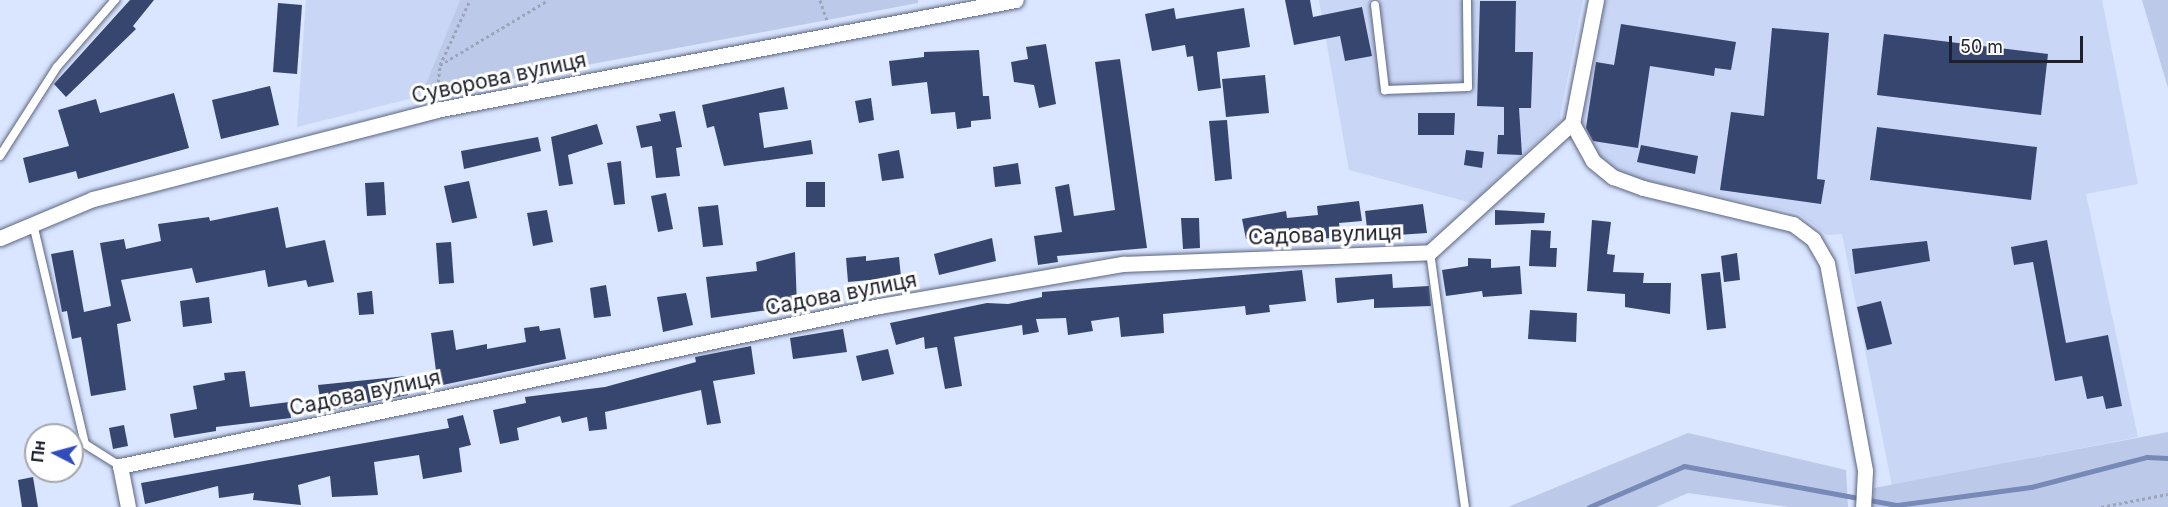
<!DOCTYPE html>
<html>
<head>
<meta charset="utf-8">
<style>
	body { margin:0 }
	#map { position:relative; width:2168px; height:507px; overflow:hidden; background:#dae5ff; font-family:Inter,sans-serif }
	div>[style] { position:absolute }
	.built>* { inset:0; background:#cad6f5 }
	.green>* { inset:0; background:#bdc9e8 }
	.stream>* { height:5px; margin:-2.5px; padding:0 2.5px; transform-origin:2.5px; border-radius:2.5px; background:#7789b7 }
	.building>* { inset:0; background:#37466f }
	.path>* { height:3px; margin-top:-1.5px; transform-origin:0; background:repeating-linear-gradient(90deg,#9ba4b9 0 3px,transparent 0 6px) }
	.roads { filter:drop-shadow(0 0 2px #5a6581) drop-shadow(0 0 2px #5a6581) }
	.lane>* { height:8px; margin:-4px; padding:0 4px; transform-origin:4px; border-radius:4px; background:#fff }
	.street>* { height:15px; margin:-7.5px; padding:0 7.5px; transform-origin:7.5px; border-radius:7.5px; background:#fff }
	span { translate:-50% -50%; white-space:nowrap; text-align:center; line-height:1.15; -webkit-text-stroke:6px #fff; paint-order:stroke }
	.street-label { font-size:21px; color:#1d212d }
	.north { position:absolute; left:24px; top:423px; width:60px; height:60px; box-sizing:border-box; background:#fff; border:2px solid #a5a6ab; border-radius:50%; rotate:276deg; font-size:16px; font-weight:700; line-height:24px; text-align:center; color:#1d212d }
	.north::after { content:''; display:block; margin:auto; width:21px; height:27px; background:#304cbd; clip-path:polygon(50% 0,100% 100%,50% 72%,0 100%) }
	.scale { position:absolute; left:1949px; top:36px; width:134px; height:27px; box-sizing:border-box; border:3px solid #1d212d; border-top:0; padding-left:8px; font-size:18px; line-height:21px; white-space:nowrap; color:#1d212d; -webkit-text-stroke:4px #fff; paint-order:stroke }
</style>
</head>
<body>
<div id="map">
	<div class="built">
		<div style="clip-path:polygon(306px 0,460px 0,421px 96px,297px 127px)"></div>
		<div style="clip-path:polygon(1319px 0,1583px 0,1559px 121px,1472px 203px,1349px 170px)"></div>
		<div style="clip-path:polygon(1605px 0,2102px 0,2138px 184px,2086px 194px,2138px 437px,1892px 486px,1842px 234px,1827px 235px,1798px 213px,1632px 178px,1597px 157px,1582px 139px,1583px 104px)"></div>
	</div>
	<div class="green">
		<div style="clip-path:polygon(460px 0,918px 0,918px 3px,421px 96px)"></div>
		<div style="clip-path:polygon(2142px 0,2168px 0,2168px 88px)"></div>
		<div style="clip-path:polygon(2168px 432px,2168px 507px,1872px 507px,1874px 488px)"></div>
		<div style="clip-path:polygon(1688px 433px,1846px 470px,1848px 507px,1789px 507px,1688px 493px,1656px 507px,1508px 507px)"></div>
	</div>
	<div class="stream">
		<div style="left:1589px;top:507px;width:103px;rotate:-23.3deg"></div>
		<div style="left:1684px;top:466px;width:217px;rotate:10.4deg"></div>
		<div style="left:1897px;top:505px;width:135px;rotate:-7.7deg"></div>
		<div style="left:2031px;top:487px;width:120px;rotate:-14.5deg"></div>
		<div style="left:2147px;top:457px;width:21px;rotate:3deg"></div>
	</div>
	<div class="building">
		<div style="clip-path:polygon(130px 0,154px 0,133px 26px,136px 29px,66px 97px,54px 84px)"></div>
		<div style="clip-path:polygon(1285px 0,1310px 0,1313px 17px,1362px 7px,1372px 56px,1345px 61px,1340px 36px,1294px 45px)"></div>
		<div style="clip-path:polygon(1480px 1px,1516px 1px,1515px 52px,1533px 52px,1531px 108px,1519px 108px,1522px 155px,1497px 154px,1498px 135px,1504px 135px,1504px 107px,1477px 106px)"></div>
		<div style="clip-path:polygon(278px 3px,302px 5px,297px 74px,273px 72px)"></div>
		<div style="clip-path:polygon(1174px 8px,1176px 19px,1244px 8px,1250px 47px,1217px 52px,1221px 88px,1198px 91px,1193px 56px,1187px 57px,1185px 45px,1152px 51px,1145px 14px)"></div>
		<div style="clip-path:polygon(1621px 24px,1736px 42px,1731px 70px,1715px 68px,1714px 76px,1650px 66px,1638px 148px,1593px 141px,1586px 128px,1596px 62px,1614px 65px)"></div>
		<div style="clip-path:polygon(1772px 28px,1829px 33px,1817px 179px,1825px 180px,1821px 204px,1720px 190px,1731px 112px,1764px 116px)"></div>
		<div style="clip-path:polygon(1884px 34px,2048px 54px,2041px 115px,1877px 95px)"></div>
		<div style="clip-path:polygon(1046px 44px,1056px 104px,1039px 108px,1034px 85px,1014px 82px,1011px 62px,1028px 59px,1026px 47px)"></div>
		<div style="clip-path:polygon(979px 50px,983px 96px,989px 96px,991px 119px,971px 121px,971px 127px,957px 129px,955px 112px,931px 114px,927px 82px,892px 86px,889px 61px,924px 57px,924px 52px)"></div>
		<div style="clip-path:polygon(1120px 59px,1147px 248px,1057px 256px,1058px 262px,1038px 265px,1034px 236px,1062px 232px,1055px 187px,1069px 184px,1074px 216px,1115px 210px,1095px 62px)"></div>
		<div style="clip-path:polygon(1265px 75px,1269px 113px,1226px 117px,1222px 79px)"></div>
		<div style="clip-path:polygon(270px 86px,279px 125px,221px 139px,212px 100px)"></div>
		<div style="clip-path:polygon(784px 87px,788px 109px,759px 113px,764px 148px,811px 140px,813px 154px,724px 166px,714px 126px,707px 128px,702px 105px)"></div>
		<div style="clip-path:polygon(174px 93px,189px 148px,78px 179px,76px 171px,29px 183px,23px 158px,69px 146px,58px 110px,96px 99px,100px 113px)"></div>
		<div style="clip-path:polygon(871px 98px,874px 120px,859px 123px,855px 101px)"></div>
		<div style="clip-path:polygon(675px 111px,682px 147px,676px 148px,680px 176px,656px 178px,652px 146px,641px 148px,636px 126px,661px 121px,659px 114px)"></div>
		<div style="clip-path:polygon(1418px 113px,1455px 113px,1454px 135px,1418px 135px)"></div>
		<div style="clip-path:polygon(1227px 120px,1232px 179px,1215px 181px,1209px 121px)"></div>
		<div style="clip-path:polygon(597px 124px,603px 144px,568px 155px,573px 184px,559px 186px,551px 137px)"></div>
		<div style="clip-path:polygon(1877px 127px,2037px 147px,2031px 200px,1870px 180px)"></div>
		<div style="clip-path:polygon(538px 137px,541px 151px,464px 169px,461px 151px)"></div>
		<div style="clip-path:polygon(1641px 145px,1698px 156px,1695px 174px,1637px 162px)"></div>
		<div style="clip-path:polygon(899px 150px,904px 178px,882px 181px,878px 154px)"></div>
		<div style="clip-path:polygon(1466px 150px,1484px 152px,1482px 168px,1464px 165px)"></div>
		<div style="clip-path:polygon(621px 161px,625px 204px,614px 205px,607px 163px)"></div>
		<div style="clip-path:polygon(1018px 163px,1021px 184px,995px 187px,993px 167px)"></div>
		<div style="clip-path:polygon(469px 181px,477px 218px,452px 223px,444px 186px)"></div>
		<div style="clip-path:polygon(384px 182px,386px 215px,367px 216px,365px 183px)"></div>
		<div style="clip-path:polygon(806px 182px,825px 182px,825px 207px,806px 207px)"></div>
		<div style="clip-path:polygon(666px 193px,673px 229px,658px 232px,651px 196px)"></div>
		<div style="clip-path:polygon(1359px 201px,1362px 221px,1339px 223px,1341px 237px,1321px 239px,1320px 231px,1246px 239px,1242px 219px,1286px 211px,1287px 218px,1318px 215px,1317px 206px)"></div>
		<div style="clip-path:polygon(1423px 204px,1427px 233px,1368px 237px,1365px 211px)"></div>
		<div style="clip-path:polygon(718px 205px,723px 245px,703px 247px,698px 207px)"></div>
		<div style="clip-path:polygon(278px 207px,286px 248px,325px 240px,334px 282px,308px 287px,306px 280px,268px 287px,265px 270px,196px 283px,192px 268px,121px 280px,131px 321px,117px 324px,126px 390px,91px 396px,81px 337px,72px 339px,67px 311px,62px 312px,51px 254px,73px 250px,84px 312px,111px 306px,100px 243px,124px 239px,126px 249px,161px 241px,158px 224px,209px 217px,210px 221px)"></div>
		<div style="clip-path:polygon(547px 210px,553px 242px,533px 246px,527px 213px)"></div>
		<div style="clip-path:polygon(1495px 210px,1545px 213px,1544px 223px,1495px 225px)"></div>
		<div style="clip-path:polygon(1181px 218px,1199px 218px,1200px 248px,1183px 249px)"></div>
		<div style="clip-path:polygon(1592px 220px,1611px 222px,1607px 254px,1615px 255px,1613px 272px,1644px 273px,1643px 283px,1671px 283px,1670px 314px,1625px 307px,1625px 294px,1587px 291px)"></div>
		<div style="clip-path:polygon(1531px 230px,1551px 231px,1550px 248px,1557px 248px,1556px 267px,1529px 266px)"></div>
		<div style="clip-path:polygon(992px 238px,996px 261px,939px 275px,934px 254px)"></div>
		<div style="clip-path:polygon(2047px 240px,2066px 343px,2108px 335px,2122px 406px,2106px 409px,2103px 396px,2087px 399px,2082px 376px,2055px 381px,2033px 262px,2014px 265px,2011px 247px)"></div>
		<div style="clip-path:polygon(1927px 241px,1930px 261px,1855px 274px,1852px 249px)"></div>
		<div style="clip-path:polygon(451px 242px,454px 283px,439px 284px,436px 243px)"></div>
		<div style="clip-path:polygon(795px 252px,797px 306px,711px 318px,706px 277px,757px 271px,756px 262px)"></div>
		<div style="clip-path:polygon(1737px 253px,1740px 280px,1724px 282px,1721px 256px)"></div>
		<div style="clip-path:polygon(866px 256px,866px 261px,899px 257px,901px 277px,848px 282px,846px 258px)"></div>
		<div style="clip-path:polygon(1468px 258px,1491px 259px,1491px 268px,1520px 266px,1522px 294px,1483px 297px,1482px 291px,1446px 296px,1442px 270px,1468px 266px)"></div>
		<div style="clip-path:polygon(1302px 270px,1306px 301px,1269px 305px,1270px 312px,1246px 315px,1245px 306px,1163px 314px,1164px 333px,1121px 337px,1119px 317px,1091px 321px,1093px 331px,1068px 335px,1066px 318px,1036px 319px,1039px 332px,1023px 335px,1022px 325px,954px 337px,962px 386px,945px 389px,937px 347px,925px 349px,924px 337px,896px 345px,890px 323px,987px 303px,1008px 304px,1042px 297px,1042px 292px)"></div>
		<div style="clip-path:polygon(1720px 272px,1726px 328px,1707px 330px,1701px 274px)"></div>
		<div style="clip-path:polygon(1392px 274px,1393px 288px,1429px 286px,1431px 306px,1374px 308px,1374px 299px,1337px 303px,1335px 278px)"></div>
		<div style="clip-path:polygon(606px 285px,611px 316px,594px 318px,590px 288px)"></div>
		<div style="clip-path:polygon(372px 291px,374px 314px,359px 315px,357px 293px)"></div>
		<div style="clip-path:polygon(686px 293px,693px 325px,663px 332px,657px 297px)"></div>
		<div style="clip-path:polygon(209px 297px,212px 323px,183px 327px,180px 301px)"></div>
		<div style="clip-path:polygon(1881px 301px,1892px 344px,1867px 350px,1857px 307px)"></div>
		<div style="clip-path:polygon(1530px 310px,1577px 313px,1576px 342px,1528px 339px)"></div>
		<div style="clip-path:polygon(539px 326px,540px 331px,560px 328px,566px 359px,438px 386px,431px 333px,453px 330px,456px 350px,487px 344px,487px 349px,526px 342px,524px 328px)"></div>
		<div style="clip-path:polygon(843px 329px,847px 352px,793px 359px,790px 338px)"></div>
		<div style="clip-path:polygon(751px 346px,755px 374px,713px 381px,721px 423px,707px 425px,701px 390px,605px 412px,607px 429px,589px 431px,587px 417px,562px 423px,560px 416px,517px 428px,519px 440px,500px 444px,493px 410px,526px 403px,525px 397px,605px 387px,696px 362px,695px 357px)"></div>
		<div style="clip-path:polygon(888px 349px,894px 374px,862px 381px,856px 356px)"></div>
		<div style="clip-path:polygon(245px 371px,250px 407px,289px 402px,291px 418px,216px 427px,216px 431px,174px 438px,170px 414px,197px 409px,193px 386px,225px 380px,224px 373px)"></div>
		<div style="clip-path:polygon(406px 376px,408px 395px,322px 412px,318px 385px)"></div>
		<div style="clip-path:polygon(463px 415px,471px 445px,459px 448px,462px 472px,423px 479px,419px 455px,374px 462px,378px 495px,332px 497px,330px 476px,298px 485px,301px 505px,253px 500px,254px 493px,219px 498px,218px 486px,145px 504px,141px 483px,449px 428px,447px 419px)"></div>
		<div style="clip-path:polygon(124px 425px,128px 446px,113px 449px,109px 428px)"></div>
		<div style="clip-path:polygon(33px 477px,38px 507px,22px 507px,18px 480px)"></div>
	</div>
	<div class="path">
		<div style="left:820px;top:0;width:21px;rotate:71deg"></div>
		<div style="left:440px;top:65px;width:126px;rotate:-31deg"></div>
		<div style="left:437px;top:94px;width:29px;rotate:-84deg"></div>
		<div style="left:440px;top:65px;width:72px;rotate:-65.2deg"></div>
		<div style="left:2101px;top:507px;width:68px;rotate:-11deg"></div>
	</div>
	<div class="roads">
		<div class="lane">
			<div style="left:1375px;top:5px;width:86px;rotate:83.3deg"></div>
			<div style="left:1385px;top:90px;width:83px;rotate:-2.1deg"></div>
			<div style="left:1468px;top:87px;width:87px;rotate:-90.7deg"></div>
			<div style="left:0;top:156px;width:106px;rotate:-57.4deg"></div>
			<div style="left:57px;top:67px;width:89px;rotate:-49.1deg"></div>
			<div style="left:33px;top:224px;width:226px;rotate:76.7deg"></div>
			<div style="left:85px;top:444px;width:41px;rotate:32.2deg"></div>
			<div style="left:1430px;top:252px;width:257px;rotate:82.2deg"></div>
		</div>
		<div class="street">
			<div style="left:1596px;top:0;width:125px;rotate:101deg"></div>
			<div style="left:1572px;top:123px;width:43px;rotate:61.1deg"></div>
			<div style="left:1593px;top:161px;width:26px;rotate:39deg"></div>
			<div style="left:1613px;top:177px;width:32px;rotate:20deg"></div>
			<div style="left:1643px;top:188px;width:154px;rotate:13.5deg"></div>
			<div style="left:1793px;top:224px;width:25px;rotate:37deg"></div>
			<div style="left:1813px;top:239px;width:28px;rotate:60deg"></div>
			<div style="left:1827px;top:263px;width:211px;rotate:79.6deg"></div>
			<div style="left:1865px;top:471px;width:36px;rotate:93deg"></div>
			<div style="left:0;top:238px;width:101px;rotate:-22.8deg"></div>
			<div style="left:93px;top:199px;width:354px;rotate:-14.5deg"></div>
			<div style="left:436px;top:110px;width:590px;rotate:-10.74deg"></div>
			<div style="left:128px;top:507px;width:42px;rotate:-101deg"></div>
			<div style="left:120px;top:466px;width:776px;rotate:-11.9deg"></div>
			<div style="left:879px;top:306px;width:248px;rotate:-9.8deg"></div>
			<div style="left:1123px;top:264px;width:307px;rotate:-2.2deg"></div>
			<div style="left:1430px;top:252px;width:192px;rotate:-42.3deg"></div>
		</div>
	</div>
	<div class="street-label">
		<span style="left:499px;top:78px;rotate:-12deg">Суворова вулиця</span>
		<span style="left:1325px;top:235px;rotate:-2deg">Садова вулиця</span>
		<span style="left:841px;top:294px;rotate:-11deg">Садова вулиця</span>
		<span style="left:365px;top:393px;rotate:-12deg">Садова вулиця</span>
	</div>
	<div class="north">Пн</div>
	<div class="scale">50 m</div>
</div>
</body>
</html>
